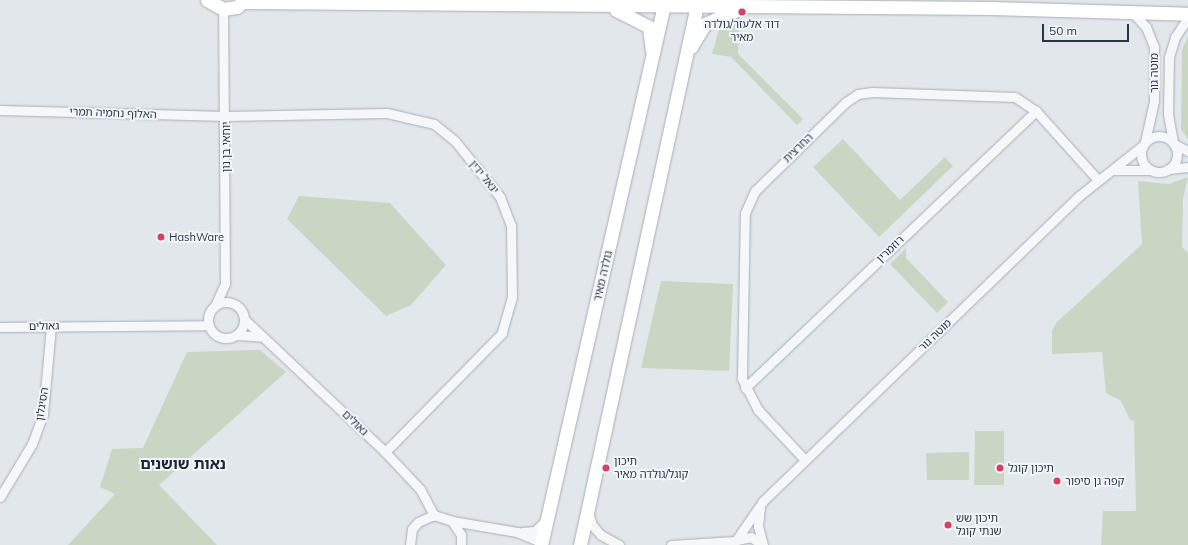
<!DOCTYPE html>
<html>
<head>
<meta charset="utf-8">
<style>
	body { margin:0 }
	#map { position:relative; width:1188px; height:545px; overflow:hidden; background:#e2e7eb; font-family:Mulish,"Noto Sans Hebrew",sans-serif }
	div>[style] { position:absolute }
	.green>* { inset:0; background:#c9d6c3 }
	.roads { filter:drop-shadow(0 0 1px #a7aeb6) drop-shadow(0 0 1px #a7aeb6) }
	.street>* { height:9px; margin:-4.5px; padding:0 4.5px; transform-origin:4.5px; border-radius:4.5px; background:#f6f7f9 }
	.street>.ring { margin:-4.5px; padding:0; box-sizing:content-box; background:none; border:9px solid #f6f7f9; border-radius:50% }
	.secondary>* { height:13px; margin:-6.5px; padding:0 6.5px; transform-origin:6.5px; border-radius:6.5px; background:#fff }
	.dots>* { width:11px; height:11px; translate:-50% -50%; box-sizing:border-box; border:2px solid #f2f5f8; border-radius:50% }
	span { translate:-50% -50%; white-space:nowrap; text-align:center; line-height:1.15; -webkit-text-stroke:4px #f2f5f8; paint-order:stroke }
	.poi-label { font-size:11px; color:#293545 }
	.left { translate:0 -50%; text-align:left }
	.street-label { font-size:11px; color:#293545 }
	.district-label { font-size:15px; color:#1b2636; font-weight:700 }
	.scale { position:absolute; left:1042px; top:24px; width:87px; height:18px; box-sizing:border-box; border:2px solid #293545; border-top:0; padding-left:5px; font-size:12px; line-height:14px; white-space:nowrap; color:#293545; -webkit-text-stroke:3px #f2f5f8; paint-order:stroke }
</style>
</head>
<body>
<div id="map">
	<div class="green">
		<div style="clip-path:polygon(739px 11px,738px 54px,803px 119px,797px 125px,731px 57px,712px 54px,722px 19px)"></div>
		<div style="clip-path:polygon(1188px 36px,1188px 139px,1181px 129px,1182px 50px)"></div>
		<div style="clip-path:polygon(843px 139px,900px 200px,945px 157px,953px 166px,879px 237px,813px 167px)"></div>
		<div style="clip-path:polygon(1188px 177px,1183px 199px,1182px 247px,1188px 253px,1188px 545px,1101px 545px,1103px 511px,1136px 511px,1134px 421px,1130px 420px,1121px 401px,1106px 393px,1102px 352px,1052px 354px,1052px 331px,1056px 323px,1142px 244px,1138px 181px,1169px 184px)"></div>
		<div style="clip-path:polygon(299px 196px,390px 203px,446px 265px,411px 305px,386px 316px,287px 219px)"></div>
		<div style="clip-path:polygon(906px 248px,906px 258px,948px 302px,937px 313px,890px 264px)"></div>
		<div style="clip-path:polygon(661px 281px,733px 284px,729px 371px,641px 368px)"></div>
		<div style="clip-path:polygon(260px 350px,286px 372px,159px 485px,217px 545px,68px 545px,115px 494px,100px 487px,112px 449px,143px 448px,187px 352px)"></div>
		<div style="clip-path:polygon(975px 431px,1004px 431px,1004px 485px,974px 485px)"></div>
		<div style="clip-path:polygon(969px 452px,969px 480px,927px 480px,926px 453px)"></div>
	</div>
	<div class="roads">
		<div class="street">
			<div style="left:1132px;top:12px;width:21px;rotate:47deg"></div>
			<div style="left:1146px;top:27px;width:22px;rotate:68deg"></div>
			<div style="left:1154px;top:47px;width:54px;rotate:90deg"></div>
			<div style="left:1154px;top:101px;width:42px;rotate:102.4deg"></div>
			<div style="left:0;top:110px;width:226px;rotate:1.5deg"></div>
			<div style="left:226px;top:116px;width:161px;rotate:-1.1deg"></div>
			<div style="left:387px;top:113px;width:48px;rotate:13.2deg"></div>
			<div style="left:434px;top:124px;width:27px;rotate:39deg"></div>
			<div style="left:455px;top:141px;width:72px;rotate:51.2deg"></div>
			<div style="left:500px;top:197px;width:30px;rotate:69deg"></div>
			<div style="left:511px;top:225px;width:72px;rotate:89.2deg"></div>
			<div style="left:512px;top:297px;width:37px;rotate:106deg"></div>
			<div style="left:502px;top:333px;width:167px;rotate:134.5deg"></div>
			<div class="ring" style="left:1141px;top:136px;width:27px;height:27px"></div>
			<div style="left:1173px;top:142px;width:29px;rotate:-100deg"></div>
			<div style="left:1168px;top:113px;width:56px;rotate:-89deg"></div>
			<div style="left:1169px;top:57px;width:21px;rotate:-73deg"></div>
			<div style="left:1175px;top:37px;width:23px;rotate:-56deg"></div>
			<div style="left:1174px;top:144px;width:16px;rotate:27deg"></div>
			<div style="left:1168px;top:169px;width:20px;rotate:-6deg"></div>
			<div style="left:1115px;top:170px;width:35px"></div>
			<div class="ring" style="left:208px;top:302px;width:27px;height:27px"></div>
			<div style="left:215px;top:306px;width:24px;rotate:-66deg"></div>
			<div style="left:225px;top:284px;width:275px;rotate:-90.4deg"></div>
			<div style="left:244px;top:319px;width:194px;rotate:43.3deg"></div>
			<div style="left:385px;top:452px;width:51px;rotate:46.6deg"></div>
			<div style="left:420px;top:489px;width:30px;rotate:62deg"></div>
			<div style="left:0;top:327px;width:209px;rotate:-0.5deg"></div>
			<div style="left:237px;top:335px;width:26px;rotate:4deg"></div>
			<div style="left:745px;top:388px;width:402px;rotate:-43.6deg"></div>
			<div style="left:805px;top:460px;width:69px;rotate:-133.2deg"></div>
			<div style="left:758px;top:410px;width:36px;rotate:-117deg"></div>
			<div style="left:742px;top:378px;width:165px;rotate:-89deg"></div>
			<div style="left:745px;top:213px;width:24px;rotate:-66deg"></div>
			<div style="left:755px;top:191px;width:127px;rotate:-44.4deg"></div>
			<div style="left:846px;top:102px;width:14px;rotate:-34deg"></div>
			<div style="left:858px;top:94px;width:14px;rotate:-8deg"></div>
			<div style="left:872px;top:92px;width:143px;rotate:2deg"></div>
			<div style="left:1015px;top:97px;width:25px;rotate:34deg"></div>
			<div style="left:1036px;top:111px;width:93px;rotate:48.1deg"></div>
			<div style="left:0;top:497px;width:62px;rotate:-58.9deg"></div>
			<div style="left:32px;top:444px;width:32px;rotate:-70deg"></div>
			<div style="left:43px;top:414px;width:88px;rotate:-84.8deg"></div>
			<div style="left:760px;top:507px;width:19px;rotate:96deg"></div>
			<div style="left:758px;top:526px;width:20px;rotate:75deg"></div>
			<div style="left:588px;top:512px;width:14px;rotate:73deg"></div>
			<div style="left:592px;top:525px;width:13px;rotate:48deg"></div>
			<div style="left:601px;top:535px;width:21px;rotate:29deg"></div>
			<div style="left:452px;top:521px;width:66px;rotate:9.6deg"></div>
			<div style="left:517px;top:532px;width:26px;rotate:23deg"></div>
			<div style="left:522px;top:532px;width:13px;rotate:-4deg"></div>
			<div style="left:535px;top:531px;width:16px;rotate:-45deg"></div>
			<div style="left:737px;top:539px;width:46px;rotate:-55.6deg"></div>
			<div style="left:763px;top:501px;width:439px;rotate:-44deg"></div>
			<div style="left:1079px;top:196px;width:80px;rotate:-38.4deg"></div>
			<div style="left:737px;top:540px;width:14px;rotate:-12deg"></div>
			<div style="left:751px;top:537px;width:14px;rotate:36deg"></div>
			<div style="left:410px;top:545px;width:16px;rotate:-83deg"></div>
			<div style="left:412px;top:529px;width:9px;rotate:-49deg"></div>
			<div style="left:418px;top:522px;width:17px;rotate:-24deg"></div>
			<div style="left:434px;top:515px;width:19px;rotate:18deg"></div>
			<div style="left:452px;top:521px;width:17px;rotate:57deg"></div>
			<div style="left:461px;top:535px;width:10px;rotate:90deg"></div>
			<div style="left:671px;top:545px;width:64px;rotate:-3.6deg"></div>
		</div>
		<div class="secondary">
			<div style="left:207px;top:0;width:18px;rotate:29deg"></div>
			<div style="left:223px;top:9px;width:14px;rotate:-8deg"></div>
			<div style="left:237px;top:7px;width:10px;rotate:-45deg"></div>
			<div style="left:242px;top:2px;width:749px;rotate:0.46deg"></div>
			<div style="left:991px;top:8px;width:197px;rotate:1.7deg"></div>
			<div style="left:616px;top:10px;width:37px;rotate:27deg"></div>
			<div style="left:649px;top:27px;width:23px;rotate:83deg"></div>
			<div style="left:691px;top:47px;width:27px;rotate:-59deg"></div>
			<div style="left:705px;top:24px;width:37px;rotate:-24deg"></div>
			<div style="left:541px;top:545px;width:559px;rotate:-77.18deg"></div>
			<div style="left:580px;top:545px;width:558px;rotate:-77.78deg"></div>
		</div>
	</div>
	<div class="dots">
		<div style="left:742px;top:12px;background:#d74161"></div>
		<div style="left:161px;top:237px;background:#d74161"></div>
		<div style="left:606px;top:468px;background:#d74161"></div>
		<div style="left:1000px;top:468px;background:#d74161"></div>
		<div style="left:1057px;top:481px;background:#d74161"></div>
		<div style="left:948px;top:525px;background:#d74161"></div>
	</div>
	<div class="poi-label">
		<span style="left:742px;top:31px">דוד אלעזר/גולדה<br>מאיר</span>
		<span class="left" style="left:169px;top:237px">HashWare</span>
		<span class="left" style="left:614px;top:468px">תיכון<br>קוגל/גולדה מאיר</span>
		<span class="left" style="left:1008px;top:468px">תיכון קוגל</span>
		<span class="left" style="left:1065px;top:481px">קפה גן סיפור</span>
		<span class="left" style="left:956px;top:525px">תיכון שש<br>שנתי קוגל</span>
	</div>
	<div class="street-label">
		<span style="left:1154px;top:73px;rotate:-90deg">מוטה גור</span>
		<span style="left:113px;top:113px;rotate:2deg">האלוף נחמיה תמרי</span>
		<span style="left:226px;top:147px;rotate:-90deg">יוחאי בן נון</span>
		<span style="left:798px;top:148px;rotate:-44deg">החרצית</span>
		<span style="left:484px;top:177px;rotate:51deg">יגאל ידין</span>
		<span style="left:890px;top:249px;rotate:-44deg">רוזמרין</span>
		<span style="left:603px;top:276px;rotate:-77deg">גולדה מאיר</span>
		<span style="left:44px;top:326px;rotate:-1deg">גאולים</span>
		<span style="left:935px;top:335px;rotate:-44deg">מוטה גור</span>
		<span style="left:42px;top:404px;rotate:-81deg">הסיגלון</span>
		<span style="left:355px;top:423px;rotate:44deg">גאולים</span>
	</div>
	<div class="district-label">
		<span style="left:183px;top:464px">נאות שושנים</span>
	</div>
	<div class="scale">50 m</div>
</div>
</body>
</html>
